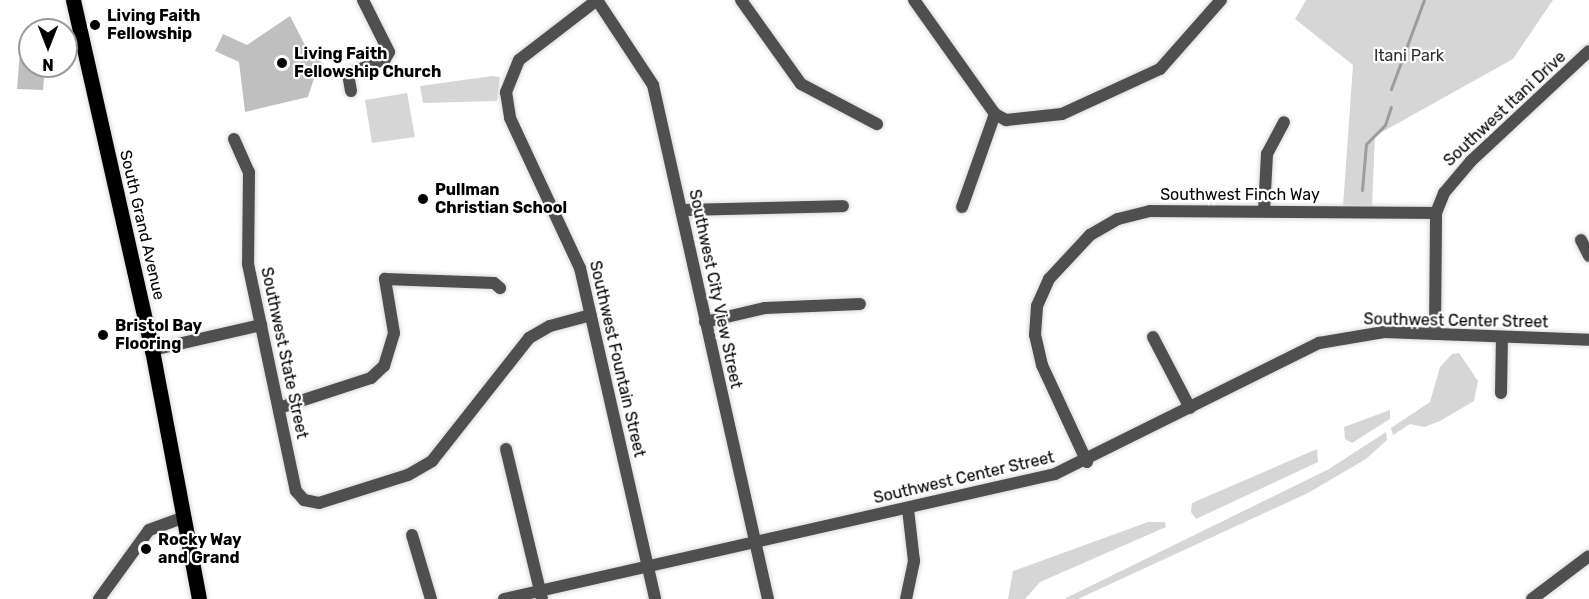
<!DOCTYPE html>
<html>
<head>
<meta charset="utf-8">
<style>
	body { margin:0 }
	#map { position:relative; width:1589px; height:599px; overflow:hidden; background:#fff; font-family:Rubik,sans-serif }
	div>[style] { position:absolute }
	.green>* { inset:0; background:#d6d6d6 }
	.stream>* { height:3px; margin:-1.5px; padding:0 1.5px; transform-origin:1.5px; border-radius:1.5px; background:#9d9d9d }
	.building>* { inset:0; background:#bfbfbf }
	.roads { filter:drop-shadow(0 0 2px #dbdbdb) drop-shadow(0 0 2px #dbdbdb) }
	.minor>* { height:12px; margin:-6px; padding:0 6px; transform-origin:6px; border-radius:6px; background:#4f4f4f }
	.major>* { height:15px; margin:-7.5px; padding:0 7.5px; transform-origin:7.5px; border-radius:7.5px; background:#000 }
	.dots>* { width:16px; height:16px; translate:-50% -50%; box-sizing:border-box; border:3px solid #fff; border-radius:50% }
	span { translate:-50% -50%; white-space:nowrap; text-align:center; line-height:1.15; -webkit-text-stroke:4.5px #fff; paint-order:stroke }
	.poi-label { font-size:16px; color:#000; font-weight:700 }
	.left { translate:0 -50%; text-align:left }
	.park-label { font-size:16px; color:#2d2d2d }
	.street-label { font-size:16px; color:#000 }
	.north { position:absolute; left:18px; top:18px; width:60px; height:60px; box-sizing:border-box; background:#fff; border:2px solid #999; border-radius:50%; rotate:180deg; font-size:16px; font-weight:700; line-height:24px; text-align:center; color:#000 }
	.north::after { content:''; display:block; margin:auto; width:21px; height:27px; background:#000; clip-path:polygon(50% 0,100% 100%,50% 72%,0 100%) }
</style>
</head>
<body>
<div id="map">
	<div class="green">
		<div style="clip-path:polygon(1306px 0,1553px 0,1513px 59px,1375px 136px,1372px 206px,1343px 206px,1353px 65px,1295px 19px)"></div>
		<div style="clip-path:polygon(492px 76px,500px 77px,497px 101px,423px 103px,420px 86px)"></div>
		<div style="clip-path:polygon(407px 93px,415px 137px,372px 143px,365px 100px)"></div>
		<div style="clip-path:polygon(1459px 353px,1478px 381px,1474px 401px,1440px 421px,1424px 427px,1410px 424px,1393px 435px,1391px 428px,1430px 402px,1440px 367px,1452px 354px)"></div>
		<div style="clip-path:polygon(1390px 410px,1390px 419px,1352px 443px,1345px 439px,1344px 427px)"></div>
		<div style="clip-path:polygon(1386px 432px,1387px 440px,1366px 459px,1308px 493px,1078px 599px,1064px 599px,1329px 469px)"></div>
		<div style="clip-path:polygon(1317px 449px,1318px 462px,1196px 519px,1191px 512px,1192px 503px)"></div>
		<div style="clip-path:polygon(1148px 522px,1165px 522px,1166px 527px,1040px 582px,1025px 599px,1008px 599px,1013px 571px)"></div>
	</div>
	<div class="stream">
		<div style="left:1391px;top:89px;width:95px;rotate:-69.7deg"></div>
		<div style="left:1362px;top:190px;width:46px;rotate:-85deg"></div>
		<div style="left:1366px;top:144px;width:27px;rotate:-45deg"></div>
		<div style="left:1385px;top:125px;width:19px;rotate:-72deg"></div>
	</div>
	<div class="building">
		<div style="clip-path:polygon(290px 16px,308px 51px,324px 64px,318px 66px,308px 97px,245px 112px,239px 62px,215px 51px,223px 34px,247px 45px)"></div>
		<div style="clip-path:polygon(20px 51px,30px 52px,30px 66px,45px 66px,43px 90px,17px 89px)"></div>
	</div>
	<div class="roads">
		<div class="minor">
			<div style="left:597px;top:0;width:98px;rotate:142.4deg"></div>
			<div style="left:519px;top:60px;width:35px;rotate:112deg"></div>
			<div style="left:506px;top:92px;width:26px;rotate:81deg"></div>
			<div style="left:510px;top:118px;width:166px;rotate:65deg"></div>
			<div style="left:580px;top:268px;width:339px;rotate:77.2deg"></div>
			<div style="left:597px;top:0;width:102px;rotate:56.6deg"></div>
			<div style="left:653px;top:85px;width:527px;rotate:77.39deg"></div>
			<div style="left:741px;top:0;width:103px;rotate:54.5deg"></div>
			<div style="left:801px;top:84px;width:86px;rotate:27.8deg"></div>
			<div style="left:914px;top:0;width:140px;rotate:54.6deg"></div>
			<div style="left:995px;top:114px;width:13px;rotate:29deg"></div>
			<div style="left:1006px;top:120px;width:56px;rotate:-6.1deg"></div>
			<div style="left:1062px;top:114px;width:108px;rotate:-24.7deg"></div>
			<div style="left:1160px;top:69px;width:92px;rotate:-48.5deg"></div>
			<div style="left:351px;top:91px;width:17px;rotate:-100deg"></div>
			<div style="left:348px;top:74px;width:40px;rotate:-22deg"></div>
			<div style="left:385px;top:59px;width:8px;rotate:-60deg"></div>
			<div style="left:389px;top:52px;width:58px;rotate:-116.6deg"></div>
			<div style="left:234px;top:139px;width:36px;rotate:66deg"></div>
			<div style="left:249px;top:172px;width:92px;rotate:90.6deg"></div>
			<div style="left:248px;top:264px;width:232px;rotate:78.1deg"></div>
			<div style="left:296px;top:491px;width:12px;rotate:48deg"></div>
			<div style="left:304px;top:500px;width:15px;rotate:11deg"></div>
			<div style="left:319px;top:503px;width:93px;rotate:-17.5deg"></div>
			<div style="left:408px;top:475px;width:28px;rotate:-30deg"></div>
			<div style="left:432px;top:461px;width:157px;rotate:-51.7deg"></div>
			<div style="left:529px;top:338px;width:24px;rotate:-30deg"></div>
			<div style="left:550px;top:326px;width:42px;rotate:-15deg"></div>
			<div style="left:962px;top:207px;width:99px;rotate:-70.5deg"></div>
			<div style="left:681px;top:210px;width:162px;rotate:-1.4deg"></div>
			<div style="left:1264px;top:211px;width:57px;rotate:-87deg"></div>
			<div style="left:1267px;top:154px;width:36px;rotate:-62deg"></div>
			<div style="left:1581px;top:240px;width:18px;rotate:63deg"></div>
			<div style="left:705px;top:322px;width:62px;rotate:-13.1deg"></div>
			<div style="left:765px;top:308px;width:95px;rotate:-2.4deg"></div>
			<div style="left:1435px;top:334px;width:121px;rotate:-89.5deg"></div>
			<div style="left:1436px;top:213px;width:22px;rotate:-68deg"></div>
			<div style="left:1444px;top:193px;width:42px;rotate:-49.8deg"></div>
			<div style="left:1471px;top:161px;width:161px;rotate:-43deg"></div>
			<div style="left:1153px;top:337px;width:80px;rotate:62.5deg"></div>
			<div style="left:152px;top:350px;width:112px;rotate:-12.9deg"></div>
			<div style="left:1501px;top:393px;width:55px;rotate:-89deg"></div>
			<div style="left:279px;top:408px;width:97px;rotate:-18.1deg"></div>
			<div style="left:371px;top:378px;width:18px;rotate:-43deg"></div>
			<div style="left:384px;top:366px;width:34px;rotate:-73deg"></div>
			<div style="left:394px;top:333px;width:55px;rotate:-99.5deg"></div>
			<div style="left:385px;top:279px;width:109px;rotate:2.1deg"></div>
			<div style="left:494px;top:283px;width:8px;rotate:40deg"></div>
			<div style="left:506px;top:449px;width:154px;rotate:76.5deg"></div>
			<div style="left:1087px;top:462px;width:107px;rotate:-114.9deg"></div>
			<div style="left:1042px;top:365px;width:31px;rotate:-103deg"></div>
			<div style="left:1035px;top:335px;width:29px;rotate:-86deg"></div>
			<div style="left:1037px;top:306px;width:30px;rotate:-66deg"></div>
			<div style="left:1049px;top:279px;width:60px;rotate:-47deg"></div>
			<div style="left:1090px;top:235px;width:32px;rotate:-30deg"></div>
			<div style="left:1118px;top:219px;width:33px;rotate:-14deg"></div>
			<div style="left:1150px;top:211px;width:286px;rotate:0.4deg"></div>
			<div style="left:412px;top:535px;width:67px;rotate:73.5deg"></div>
			<div style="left:99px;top:599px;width:85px;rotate:-54.1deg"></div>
			<div style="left:149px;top:530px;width:38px;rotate:-20deg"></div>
			<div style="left:504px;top:599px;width:565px;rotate:-12.78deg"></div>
			<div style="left:1055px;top:474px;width:295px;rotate:-26.4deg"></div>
			<div style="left:1319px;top:343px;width:66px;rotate:-9.6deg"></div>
			<div style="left:1384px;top:332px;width:205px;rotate:2.2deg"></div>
			<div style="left:906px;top:599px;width:39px;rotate:-78deg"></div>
			<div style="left:914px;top:561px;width:52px;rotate:-96.6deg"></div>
			<div style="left:1532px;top:599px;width:71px;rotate:-37deg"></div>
		</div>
		<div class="major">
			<div style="left:73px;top:0;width:359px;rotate:77.3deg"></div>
			<div style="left:152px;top:350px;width:253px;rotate:79.3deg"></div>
		</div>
	</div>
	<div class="dots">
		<div style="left:95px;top:25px;background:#000"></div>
		<div style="left:282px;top:63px;background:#000"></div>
		<div style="left:423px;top:199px;background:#000"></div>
		<div style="left:103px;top:335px;background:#000"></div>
		<div style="left:146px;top:549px;background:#000"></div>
	</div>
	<div class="poi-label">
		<span class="left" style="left:107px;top:25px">Living Faith<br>Fellowship</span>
		<span class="left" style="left:294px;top:63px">Living Faith<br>Fellowship Church</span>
		<span class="left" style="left:435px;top:199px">Pullman<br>Christian School</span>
		<span class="left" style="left:115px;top:335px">Bristol Bay<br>Flooring</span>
		<span class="left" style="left:158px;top:549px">Rocky Way<br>and Grand</span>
	</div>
	<div class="park-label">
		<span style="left:1409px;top:56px">Itani Park</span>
	</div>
	<div class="street-label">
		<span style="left:1505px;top:109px;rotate:-43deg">Southwest Itani Drive</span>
		<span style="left:1240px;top:195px">Southwest Finch Way</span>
		<span style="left:142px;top:225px;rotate:77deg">South Grand Avenue</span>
		<span style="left:715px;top:289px;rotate:78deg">Southwest City View Street</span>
		<span style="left:1456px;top:321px;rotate:1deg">Southwest Center Street</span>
		<span style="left:284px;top:353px;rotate:78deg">Southwest State Street</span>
		<span style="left:617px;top:359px;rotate:77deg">Southwest Fountain Street</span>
		<span style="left:964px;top:478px;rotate:-13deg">Southwest Center Street</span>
	</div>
	<div class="north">N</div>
</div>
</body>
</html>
